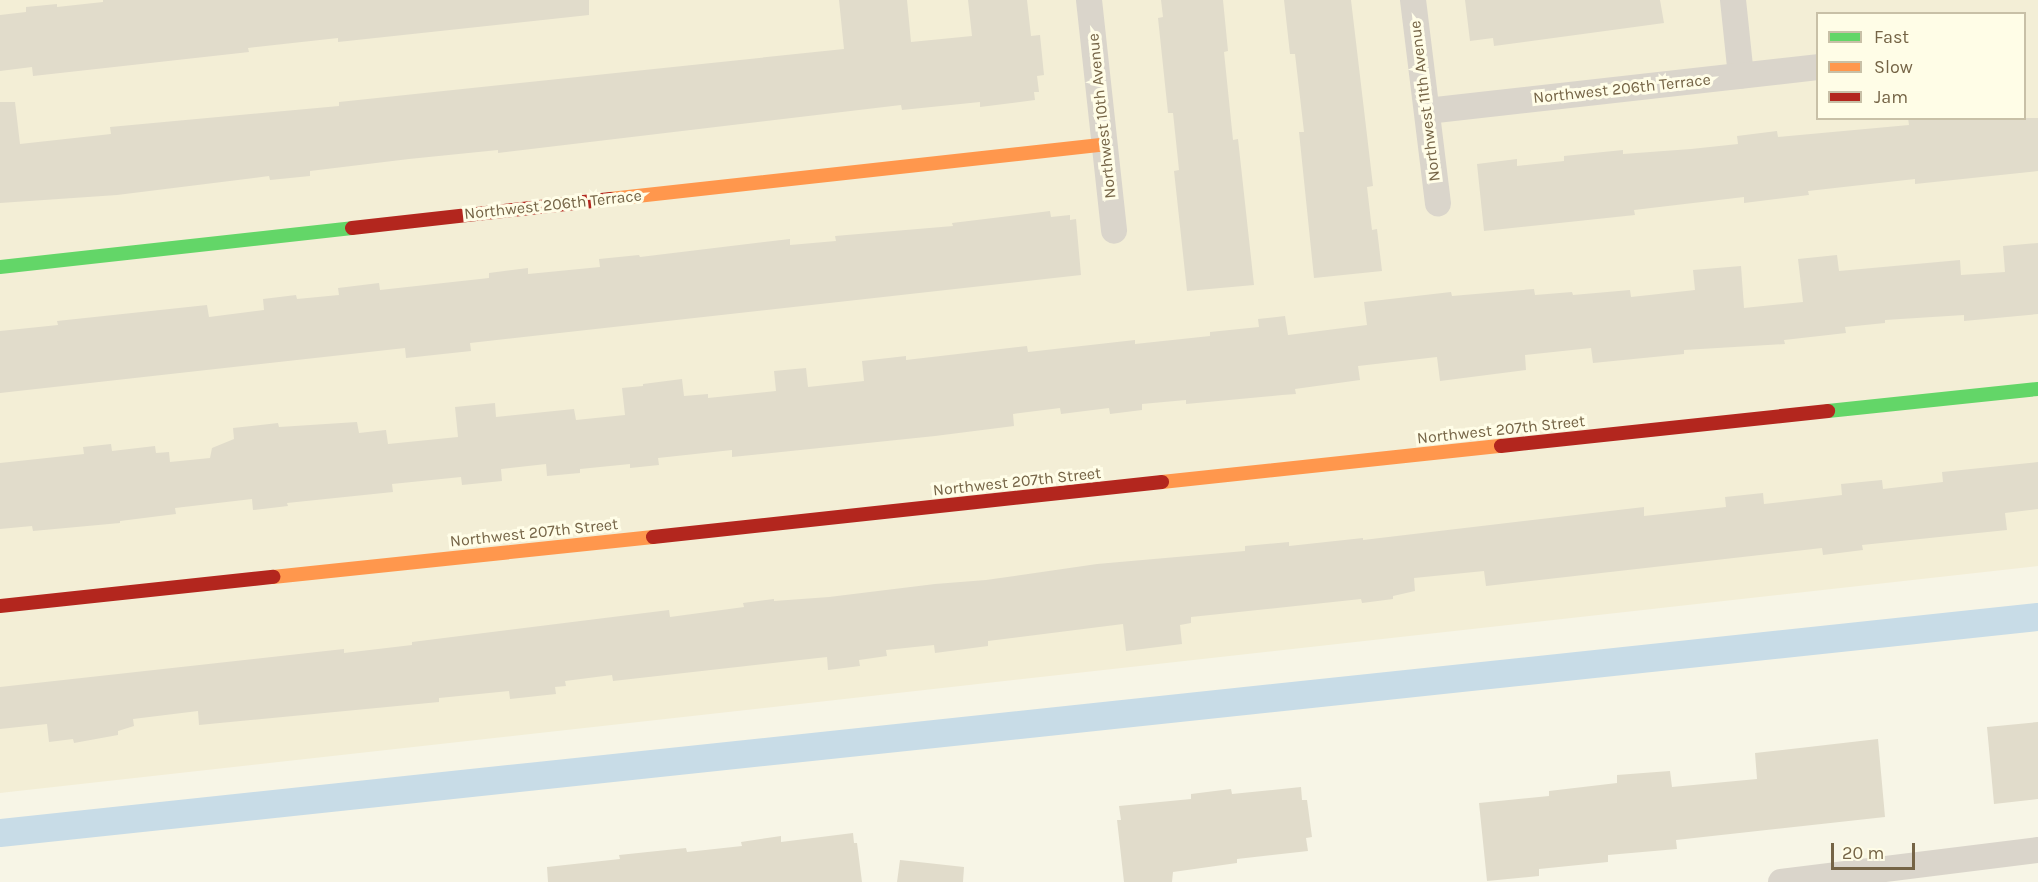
<!DOCTYPE html>
<html>
<head>
<meta charset="utf-8">
<style>
	body { margin:0 }
	#map { position:relative; width:2038px; height:882px; overflow:hidden; background:#f7f5e6; font-family:Karla,sans-serif }
	div>[style] { position:absolute }
	.residential>* { inset:0; background:#f3eed6 }
	.canal>* { height:28px; margin:-14px; padding:0 14px; transform-origin:14px; border-radius:14px; background:#c8dce7 }
	.building>* { inset:0; background:#e1dccb }
	.street>* { height:26px; margin:-13px; padding:0 13px; transform-origin:13px; border-radius:13px; background:#dad5cb }
	.fast>* { height:14px; margin:-7px; padding:0 7px; transform-origin:7px; border-radius:7px; background:#63d668 }
	.slow>* { height:14px; margin:-7px; padding:0 7px; transform-origin:7px; border-radius:7px; background:#ff974d }
	.jam>* { height:14px; margin:-7px; padding:0 7px; transform-origin:7px; border-radius:7px; background:#b3261e }
	span { translate:-50% -50%; white-space:nowrap; text-align:center; line-height:1.15; -webkit-text-stroke:6px #fffde7; paint-order:stroke }
	.street-label { font-size:16px; color:#756446 }
	.legend { position:absolute; left:1816px; top:12px; width:210px; height:108px; box-sizing:border-box; background:#fffde7; border:2px solid #c8c0a7; margin:0; padding:8px 10px; list-style:none; font-size:18px; color:#756446 }
	.legend li { display:flex; align-items:center; gap:12px; height:30px }
	.legend b { width:30px; border:2px solid #c8c0a7 }
	.scale { position:absolute; left:1831px; top:843px; width:84px; height:27px; box-sizing:border-box; border:3px solid #756446; border-top:0; padding-left:8px; font-size:18px; line-height:21px; white-space:nowrap; color:#756446; -webkit-text-stroke:4px #fffde7; paint-order:stroke }
</style>
</head>
<body>
<div id="map">
	<div class="residential">
		<div style="clip-path:polygon(evenodd,0 0,2038px 0,2038px 566px,0 793px,0 0,1818px 14px,2024px 14px,2024px 118px,1818px 118px,1818px 14px)"></div>
	</div>
	<div class="canal">
		<div style="left:0;top:833px;width:2049px;rotate:-6.05deg"></div>
	</div>
	<div class="building">
		<div style="clip-path:polygon(103px 0,589px 0,589px 15px,338px 42px,338px 38px,248px 48px,249px 52px,33px 76px,32px 67px,0 71px,0 15px,26px 12px,26px 7px,57px 4px,57px 7px,103px 2px)"></div>
		<div style="clip-path:polygon(839px 0,907px 0,911px 42px,972px 36px,968px 0,1027px 0,1031px 36px,1040px 35px,1044px 75px,1037px 76px,1039px 92px,1034px 92px,1035px 100px,980px 107px,980px 102px,902px 110px,901px 105px,498px 153px,498px 150px,409px 159px,310px 171px,310px 176px,270px 180px,269px 176px,117px 195px,0 203px,0 102px,15px 102px,20px 144px,111px 134px,110px 127px,339px 106px,339px 102px,844px 49px)"></div>
		<div style="clip-path:polygon(1161px 0,1223px 0,1228px 51px,1224px 52px,1233px 140px,1238px 139px,1254px 285px,1187px 291px,1174px 171px,1179px 170px,1173px 113px,1168px 113px,1158px 18px,1163px 17px)"></div>
		<div style="clip-path:polygon(1284px 0,1351px 0,1373px 186px,1367px 187px,1372px 230px,1377px 229px,1382px 271px,1314px 278px,1299px 132px,1304px 132px,1295px 54px,1290px 54px)"></div>
		<div style="clip-path:polygon(1465px 0,1660px 0,1664px 23px,1494px 46px,1493px 38px,1470px 41px)"></div>
		<div style="clip-path:polygon(1908px 118px,2038px 118px,2038px 171px,1915px 184px,1915px 179px,1808px 191px,1809px 195px,1744px 203px,1744px 197px,1634px 210px,1635px 215px,1484px 231px,1477px 164px,1517px 159px,1517px 166px,1564px 161px,1564px 156px,1623px 150px,1623px 154px,1691px 149px,1738px 144px,1737px 136px,1777px 131px,1778px 137px,1909px 125px)"></div>
		<div style="clip-path:polygon(1050px 211px,1051px 217px,1070px 215px,1070px 220px,1076px 219px,1081px 275px,470px 343px,471px 351px,406px 358px,405px 348px,0 393px,0 331px,58px 325px,57px 321px,207px 305px,209px 317px,264px 310px,263px 299px,296px 295px,297px 299px,339px 295px,338px 288px,379px 283px,380px 290px,489px 278px,489px 273px,528px 268px,528px 274px,600px 267px,599px 259px,639px 255px,640px 257px,790px 239px,790px 245px,836px 241px,835px 236px,953px 226px,952px 223px)"></div>
		<div style="clip-path:polygon(2038px 243px,2038px 314px,1964px 321px,1964px 315px,1885px 320px,1885px 323px,1845px 327px,1846px 333px,1784px 340px,1785px 344px,1684px 350px,1684px 354px,1593px 363px,1591px 348px,1525px 355px,1526px 370px,1440px 381px,1437px 357px,1358px 366px,1360px 380px,1295px 389px,1296px 394px,1282px 395px,1186px 404px,1186px 400px,1142px 404px,1142px 410px,1110px 414px,1109px 408px,1061px 414px,1060px 408px,1013px 414px,1014px 426px,935px 436px,732px 457px,732px 450px,658px 458px,659px 465px,630px 468px,630px 464px,580px 469px,580px 473px,547px 476px,546px 464px,501px 469px,502px 481px,462px 485px,461px 477px,392px 484px,393px 492px,287px 503px,288px 506px,253px 510px,252px 499px,175px 508px,176px 514px,120px 521px,120px 523px,33px 531px,32px 526px,0 529px,0 463px,84px 454px,83px 447px,111px 444px,112px 451px,155px 446px,156px 453px,169px 452px,170px 462px,210px 458px,212px 448px,234px 439px,233px 428px,278px 423px,279px 427px,357px 422px,359px 433px,386px 430px,388px 444px,458px 437px,455px 407px,495px 403px,496px 417px,574px 409px,576px 420px,625px 415px,622px 388px,643px 386px,643px 384px,682px 379px,684px 396px,708px 394px,708px 398px,776px 391px,774px 371px,806px 368px,808px 387px,864px 381px,862px 361px,906px 356px,906px 360px,1027px 346px,1028px 352px,1135px 340px,1135px 344px,1210px 336px,1210px 332px,1259px 327px,1258px 319px,1285px 316px,1288px 335px,1367px 325px,1364px 302px,1451px 292px,1452px 296px,1534px 289px,1535px 295px,1572px 292px,1573px 295px,1630px 290px,1631px 297px,1695px 290px,1693px 270px,1741px 266px,1744px 308px,1803px 302px,1798px 259px,1837px 255px,1839px 271px,1960px 260px,1961px 275px,2005px 272px,2003px 246px)"></div>
		<div style="clip-path:polygon(2038px 462px,2038px 509px,2005px 513px,2007px 530px,1862px 545px,1863px 550px,1823px 555px,1822px 548px,1486px 586px,1484px 571px,1414px 578px,1415px 591px,1393px 596px,1393px 599px,1362px 603px,1361px 599px,1191px 617px,1191px 623px,1180px 625px,1182px 644px,1126px 651px,1123px 624px,988px 641px,988px 646px,935px 653px,934px 645px,886px 650px,887px 656px,859px 660px,860px 666px,828px 670px,827px 657px,613px 681px,612px 675px,565px 681px,566px 686px,555px 687px,556px 694px,510px 699px,509px 691px,439px 698px,439px 702px,199px 725px,198px 711px,133px 719px,134px 726px,118px 731px,118px 735px,74px 743px,73px 739px,49px 742px,47px 724px,0 729px,0 687px,344px 649px,344px 653px,412px 645px,412px 642px,669px 610px,670px 617px,744px 607px,743px 603px,774px 599px,774px 601px,829px 597px,935px 584px,986px 580px,1097px 564px,1245px 551px,1245px 546px,1289px 542px,1289px 546px,1363px 538px,1363px 540px,1644px 507px,1644px 516px,1726px 507px,1725px 497px,1763px 493px,1764px 504px,1842px 495px,1841px 484px,1882px 480px,1883px 489px,1943px 482px,1942px 472px)"></div>
		<div style="clip-path:polygon(2038px 722px,2038px 799px,1994px 804px,1987px 727px)"></div>
		<div style="clip-path:polygon(1878px 739px,1885px 817px,1676px 840px,1677px 849px,1608px 855px,1608px 862px,1539px 869px,1539px 876px,1487px 881px,1479px 803px,1549px 796px,1549px 791px,1617px 783px,1617px 775px,1670px 771px,1672px 787px,1757px 779px,1755px 753px)"></div>
		<div style="clip-path:polygon(1301px 787px,1302px 800px,1307px 800px,1312px 837px,1306px 838px,1308px 851px,1237px 859px,1237px 863px,1173px 872px,1172px 882px,1124px 882px,1117px 820px,1121px 820px,1119px 806px,1191px 799px,1191px 794px,1231px 789px,1232px 794px)"></div>
		<div style="clip-path:polygon(853px 833px,854px 843px,857px 843px,862px 882px,548px 882px,547px 867px,620px 859px,619px 855px,686px 848px,687px 852px,742px 846px,741px 842px,781px 836px,781px 842px)"></div>
		<div style="clip-path:polygon(900px 860px,964px 867px,963px 882px,897px 882px)"></div>
	</div>
	<div class="street">
		<div style="left:1089px;top:0;width:232px;rotate:83.8deg"></div>
		<div style="left:1413px;top:0;width:205px;rotate:83deg"></div>
		<div style="left:1733px;top:0;width:76px;rotate:84deg"></div>
		<div style="left:1427px;top:111px;width:393px;rotate:-6.4deg"></div>
		<div style="left:1781px;top:882px;width:259px;rotate:-7.1deg"></div>
	</div>
	<div class="fast">
		<div style="left:0;top:267px;width:354px;rotate:-6.3deg"></div>
		<div style="left:1828px;top:411px;width:211px;rotate:-6deg"></div>
	</div>
	<div class="slow">
		<div style="left:610px;top:199px;width:498px;rotate:-6.3deg"></div>
		<div style="left:1162px;top:482px;width:341px;rotate:-6.1deg"></div>
		<div style="left:273px;top:577px;width:382px;rotate:-6deg"></div>
	</div>
	<div class="jam">
		<div style="left:352px;top:228px;width:260px;rotate:-6.4deg"></div>
		<div style="left:1501px;top:446px;width:329px;rotate:-6.1deg"></div>
		<div style="left:653px;top:537px;width:512px;rotate:-6.17deg"></div>
		<div style="left:0;top:606px;width:275px;rotate:-6.1deg"></div>
	</div>
	<div class="street-label">
		<span style="left:1622px;top:89px;rotate:-6deg">Northwest 206th Terrace</span>
		<span style="left:1425px;top:101px;rotate:-97deg">Northwest 11th Avenue</span>
		<span style="left:1102px;top:116px;rotate:-96deg">Northwest 10th Avenue</span>
		<span style="left:553px;top:205px;rotate:-6deg">Northwest 206th Terrace</span>
		<span style="left:1501px;top:430px;rotate:-6deg">Northwest 207th Street</span>
		<span style="left:1017px;top:482px;rotate:-6deg">Northwest 207th Street</span>
		<span style="left:534px;top:533px;rotate:-6deg">Northwest 207th Street</span>
	</div>
	<ul class="legend">
	<li><b style="height:8px;background:#63d668"></b>Fast</li>
	<li><b style="height:8px;background:#ff974d"></b>Slow</li>
	<li><b style="height:8px;background:#b3261e"></b>Jam</li>
	</ul>
	<div class="scale">20 m</div>
</div>
</body>
</html>
